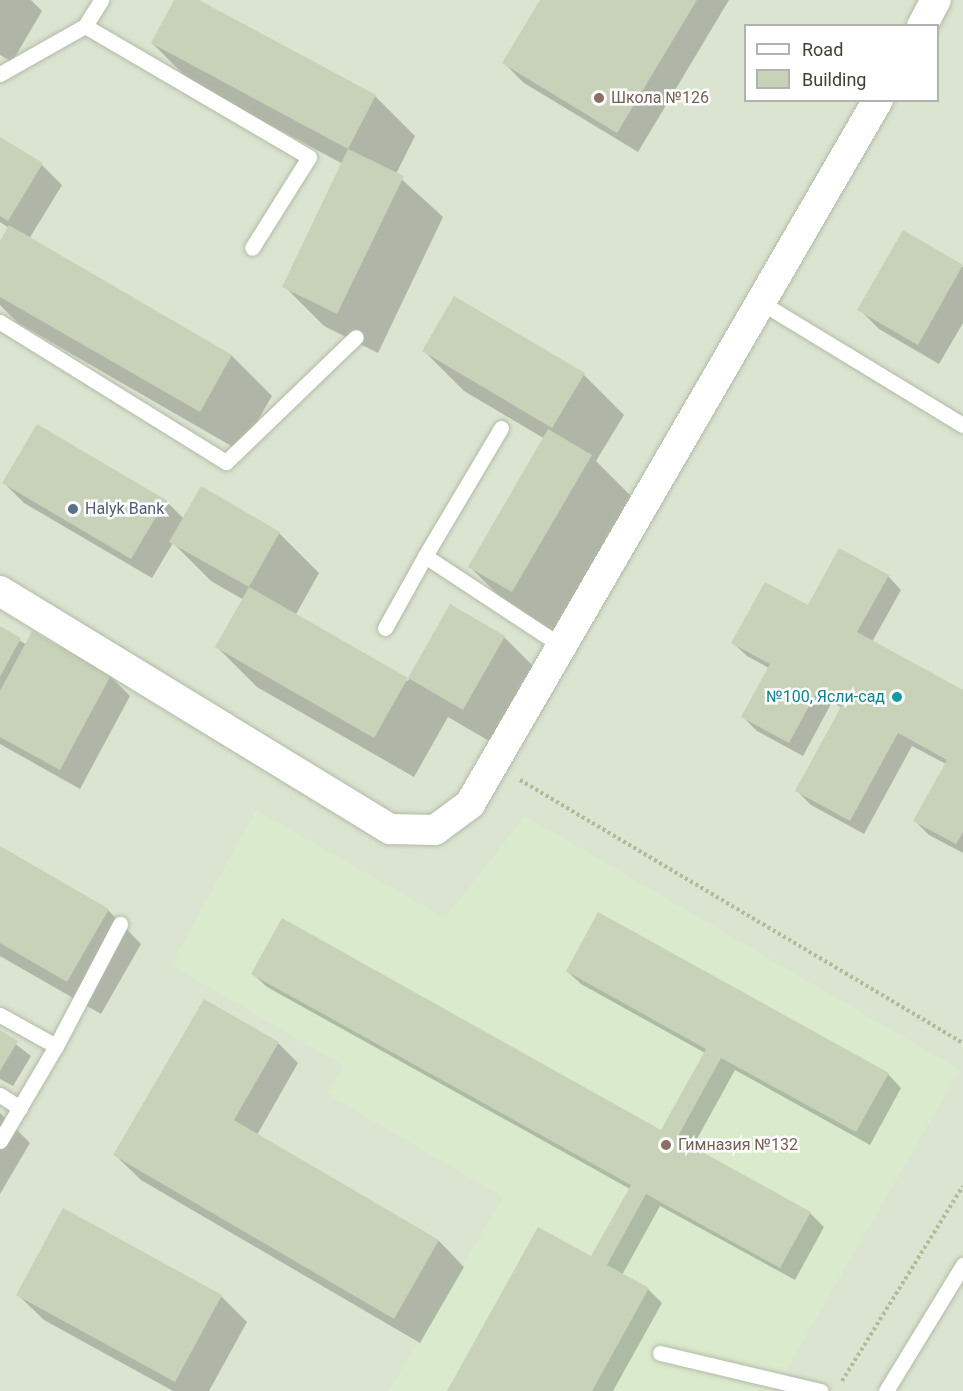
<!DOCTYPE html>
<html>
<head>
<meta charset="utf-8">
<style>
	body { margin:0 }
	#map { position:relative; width:963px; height:1391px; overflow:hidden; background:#eaf1e3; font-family:Roboto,sans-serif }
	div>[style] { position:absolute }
	.residential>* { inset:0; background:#dbe4d1 }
	.education>* { inset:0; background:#daeacd }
	.shadow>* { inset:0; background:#0003 }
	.building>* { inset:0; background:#c7d2b9 }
	.path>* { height:4px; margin-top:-2px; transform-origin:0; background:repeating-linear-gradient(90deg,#acbd98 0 3px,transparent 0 6px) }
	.roads { filter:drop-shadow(0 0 2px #b2bba6) drop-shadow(0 0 2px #b2bba6) }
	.service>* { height:15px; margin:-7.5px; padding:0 7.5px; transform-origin:7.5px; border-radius:7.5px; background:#fff }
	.minor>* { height:30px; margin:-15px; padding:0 15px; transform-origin:15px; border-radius:15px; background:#fff }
	.dots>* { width:16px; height:16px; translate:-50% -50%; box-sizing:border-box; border:3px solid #fff; border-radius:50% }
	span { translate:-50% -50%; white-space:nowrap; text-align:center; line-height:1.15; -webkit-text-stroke:5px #fff; paint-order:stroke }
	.education-label { font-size:16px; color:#785e54 }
	.left { translate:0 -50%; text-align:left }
	.service-label { font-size:16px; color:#4e5e75 }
	.culture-label { font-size:16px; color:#0d838f }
	.right { translate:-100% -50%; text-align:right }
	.legend { position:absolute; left:744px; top:24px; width:195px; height:78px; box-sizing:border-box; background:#fff; border:2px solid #b1b3ad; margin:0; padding:8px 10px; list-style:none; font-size:18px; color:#3c4233 }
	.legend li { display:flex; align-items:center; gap:12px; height:30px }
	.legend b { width:30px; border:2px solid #b1b3ad }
</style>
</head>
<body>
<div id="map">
	<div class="residential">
		<div style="clip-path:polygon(evenodd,0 0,963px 0,963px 1391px,0 1391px,0 0,746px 26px,938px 26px,938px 100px,746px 100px,746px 26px)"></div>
	</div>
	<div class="education">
		<div style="clip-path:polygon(256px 810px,445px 918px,525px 816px,960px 1070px,774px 1391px,389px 1391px,503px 1197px,327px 1094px,344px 1066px,171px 965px)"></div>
	</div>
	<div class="shadow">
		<div style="clip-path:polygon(0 0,31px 0,42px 11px,12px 62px,0 55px)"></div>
		<div style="clip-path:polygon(175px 0,196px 0,375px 96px,415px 136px,396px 174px,443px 217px,378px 353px,324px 326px,284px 286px,343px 164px,192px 83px,152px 43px)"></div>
		<div style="clip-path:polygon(542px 0,729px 0,638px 152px,524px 83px,504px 63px)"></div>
		<div style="clip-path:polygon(0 139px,42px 165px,62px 185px,29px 239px,232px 356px,272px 396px,240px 451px,18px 323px,0 305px,0 244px,9px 228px,0 222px)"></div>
		<div style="clip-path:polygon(903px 232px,963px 267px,963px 323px,939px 364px,879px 329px,859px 309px)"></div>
		<div style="clip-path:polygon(424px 351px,584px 375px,624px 415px,596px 461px,631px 496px,553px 631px,510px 607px,470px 567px,545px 439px,464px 391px)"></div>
		<div style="clip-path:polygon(37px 426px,166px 501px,184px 519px,201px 488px,279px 533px,319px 573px,295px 616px,408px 681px,450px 606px,504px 637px,544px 677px,503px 749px,448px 717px,414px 777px,257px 687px,217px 647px,244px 600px,211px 581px,173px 543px,152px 578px,24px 503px,4px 483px)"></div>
		<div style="clip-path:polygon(888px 576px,901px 590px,872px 642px,963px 691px,963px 853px,929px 835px,915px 821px,946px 764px,912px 746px,864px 834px,811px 805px,797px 791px,842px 708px,832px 702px,803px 756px,757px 731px,743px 717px,769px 668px,747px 656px,733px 643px)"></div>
		<div style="clip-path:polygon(0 628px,27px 645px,110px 676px,130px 696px,80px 789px,0 744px)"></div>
		<div style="clip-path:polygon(0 847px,108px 910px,141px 944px,101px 1014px,0 956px)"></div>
		<div style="clip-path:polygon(567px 971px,888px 1074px,901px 1088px,870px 1145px,735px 1070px,692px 1148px,810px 1213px,824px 1227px,795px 1280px,660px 1206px,622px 1275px,648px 1289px,662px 1303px,613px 1391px,449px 1391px,592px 1259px,630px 1189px,267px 987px,253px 974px,662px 1132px,705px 1053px,581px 984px)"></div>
		<div style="clip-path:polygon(204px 1001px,278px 1043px,298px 1063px,257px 1135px,439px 1241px,464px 1267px,420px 1343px,141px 1180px,115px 1155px)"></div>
		<div style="clip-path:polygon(0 1032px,31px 1056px,13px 1086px,0 1079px)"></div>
		<div style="clip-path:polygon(0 1113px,30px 1143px,0 1194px)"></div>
		<div style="clip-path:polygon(18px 1295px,221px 1296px,247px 1322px,209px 1391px,173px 1391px,44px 1320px)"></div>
	</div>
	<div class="building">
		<div style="clip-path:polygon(174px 0,199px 0,376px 95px,348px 149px,151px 43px)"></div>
		<div style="clip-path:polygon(540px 0,697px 0,617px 133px,502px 63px)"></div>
		<div style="clip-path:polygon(0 137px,43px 163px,8px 221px,0 216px)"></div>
		<div style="clip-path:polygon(348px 149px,404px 176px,337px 314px,282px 287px)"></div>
		<div style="clip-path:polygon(9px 225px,232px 355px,200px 412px,0 297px,0 241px)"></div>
		<div style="clip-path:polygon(903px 230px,963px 265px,918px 345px,857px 310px)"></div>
		<div style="clip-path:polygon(454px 296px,585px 373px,552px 428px,422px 351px)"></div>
		<div style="clip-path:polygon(37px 424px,166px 500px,131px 559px,2px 483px)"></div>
		<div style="clip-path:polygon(548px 429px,592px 455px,512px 592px,468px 567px)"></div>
		<div style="clip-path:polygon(201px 486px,280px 532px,249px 587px,169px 542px)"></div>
		<div style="clip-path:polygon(839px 548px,889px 575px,857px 632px,963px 690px,963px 832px,956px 844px,913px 821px,947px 760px,898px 733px,850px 821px,795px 791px,843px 703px,818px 690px,789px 743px,741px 717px,770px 664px,731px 643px,765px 582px,808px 605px)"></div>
		<div style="clip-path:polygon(249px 587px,408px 678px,374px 738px,215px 647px)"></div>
		<div style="clip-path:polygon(450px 604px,505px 636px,463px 710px,408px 678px)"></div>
		<div style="clip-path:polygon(0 626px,21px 638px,0 677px)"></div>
		<div style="clip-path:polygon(32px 631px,111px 675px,60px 770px,0 737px,0 691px)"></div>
		<div style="clip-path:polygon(0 846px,109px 909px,67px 982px,0 943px)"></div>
		<div style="clip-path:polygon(598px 912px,889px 1073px,856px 1132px,721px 1058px,677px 1138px,811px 1212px,780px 1268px,646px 1194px,607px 1265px,649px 1288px,592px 1391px,447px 1391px,538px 1227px,591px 1256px,631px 1185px,251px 974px,282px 918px,661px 1130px,706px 1049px,566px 971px)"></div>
		<div style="clip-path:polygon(204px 999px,279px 1042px,234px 1120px,439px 1240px,394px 1319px,113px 1155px)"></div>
		<div style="clip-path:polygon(0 1030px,18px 1041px,0 1071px)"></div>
		<div style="clip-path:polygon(63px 1208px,222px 1295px,175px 1382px,16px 1295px)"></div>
	</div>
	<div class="path">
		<div style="left:520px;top:780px;width:515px;rotate:30.7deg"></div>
		<div style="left:842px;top:1381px;width:229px;rotate:-58.2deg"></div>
	</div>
	<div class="roads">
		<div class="service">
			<div style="left:85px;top:26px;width:31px;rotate:-58deg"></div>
			<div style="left:0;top:74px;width:98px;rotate:-29.5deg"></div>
			<div style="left:85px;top:26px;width:259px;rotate:30.3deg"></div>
			<div style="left:309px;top:157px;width:107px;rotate:122.1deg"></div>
			<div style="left:762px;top:303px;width:235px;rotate:31.3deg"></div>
			<div style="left:0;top:322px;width:266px;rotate:31.8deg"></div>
			<div style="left:226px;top:462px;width:180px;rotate:-43.9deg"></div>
			<div style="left:501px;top:428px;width:149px;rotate:120.7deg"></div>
			<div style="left:425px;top:556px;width:165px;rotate:33.4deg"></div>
			<div style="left:385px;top:628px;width:82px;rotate:-60.9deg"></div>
			<div style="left:0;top:1015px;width:64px;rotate:29deg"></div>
			<div style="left:0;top:1095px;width:24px;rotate:33deg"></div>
			<div style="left:0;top:1141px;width:110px;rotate:-59.5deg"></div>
			<div style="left:56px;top:1046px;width:138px;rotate:-62.3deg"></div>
			<div style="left:660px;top:1353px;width:165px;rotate:13.3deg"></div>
			<div style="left:886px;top:1391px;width:148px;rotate:-58.6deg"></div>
		</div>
		<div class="minor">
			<div style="left:922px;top:26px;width:30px;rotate:-62deg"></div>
			<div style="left:0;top:591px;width:457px;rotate:31.4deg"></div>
			<div style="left:390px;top:829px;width:45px;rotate:1.3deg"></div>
			<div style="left:435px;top:830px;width:44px;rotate:-36.6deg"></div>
			<div style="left:470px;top:804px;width:814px;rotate:-59.91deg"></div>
		</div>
	</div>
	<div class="dots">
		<div style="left:599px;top:98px;background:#8d6e63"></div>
		<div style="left:73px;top:509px;background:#5c6f8a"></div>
		<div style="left:897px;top:697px;background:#0f9aa8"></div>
		<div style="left:666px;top:1145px;background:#8d6e63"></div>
	</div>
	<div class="education-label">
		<span class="left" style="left:611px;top:98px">Школа №126</span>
		<span class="left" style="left:678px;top:1145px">Гимназия №132</span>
	</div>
	<div class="service-label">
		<span class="left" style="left:85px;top:509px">Halyk Bank</span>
	</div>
	<div class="culture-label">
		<span class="right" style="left:885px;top:697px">№100, Ясли-сад</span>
	</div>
	<ul class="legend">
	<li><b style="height:8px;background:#fff"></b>Road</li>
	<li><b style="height:16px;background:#c7d2b9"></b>Building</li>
	</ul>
</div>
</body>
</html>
